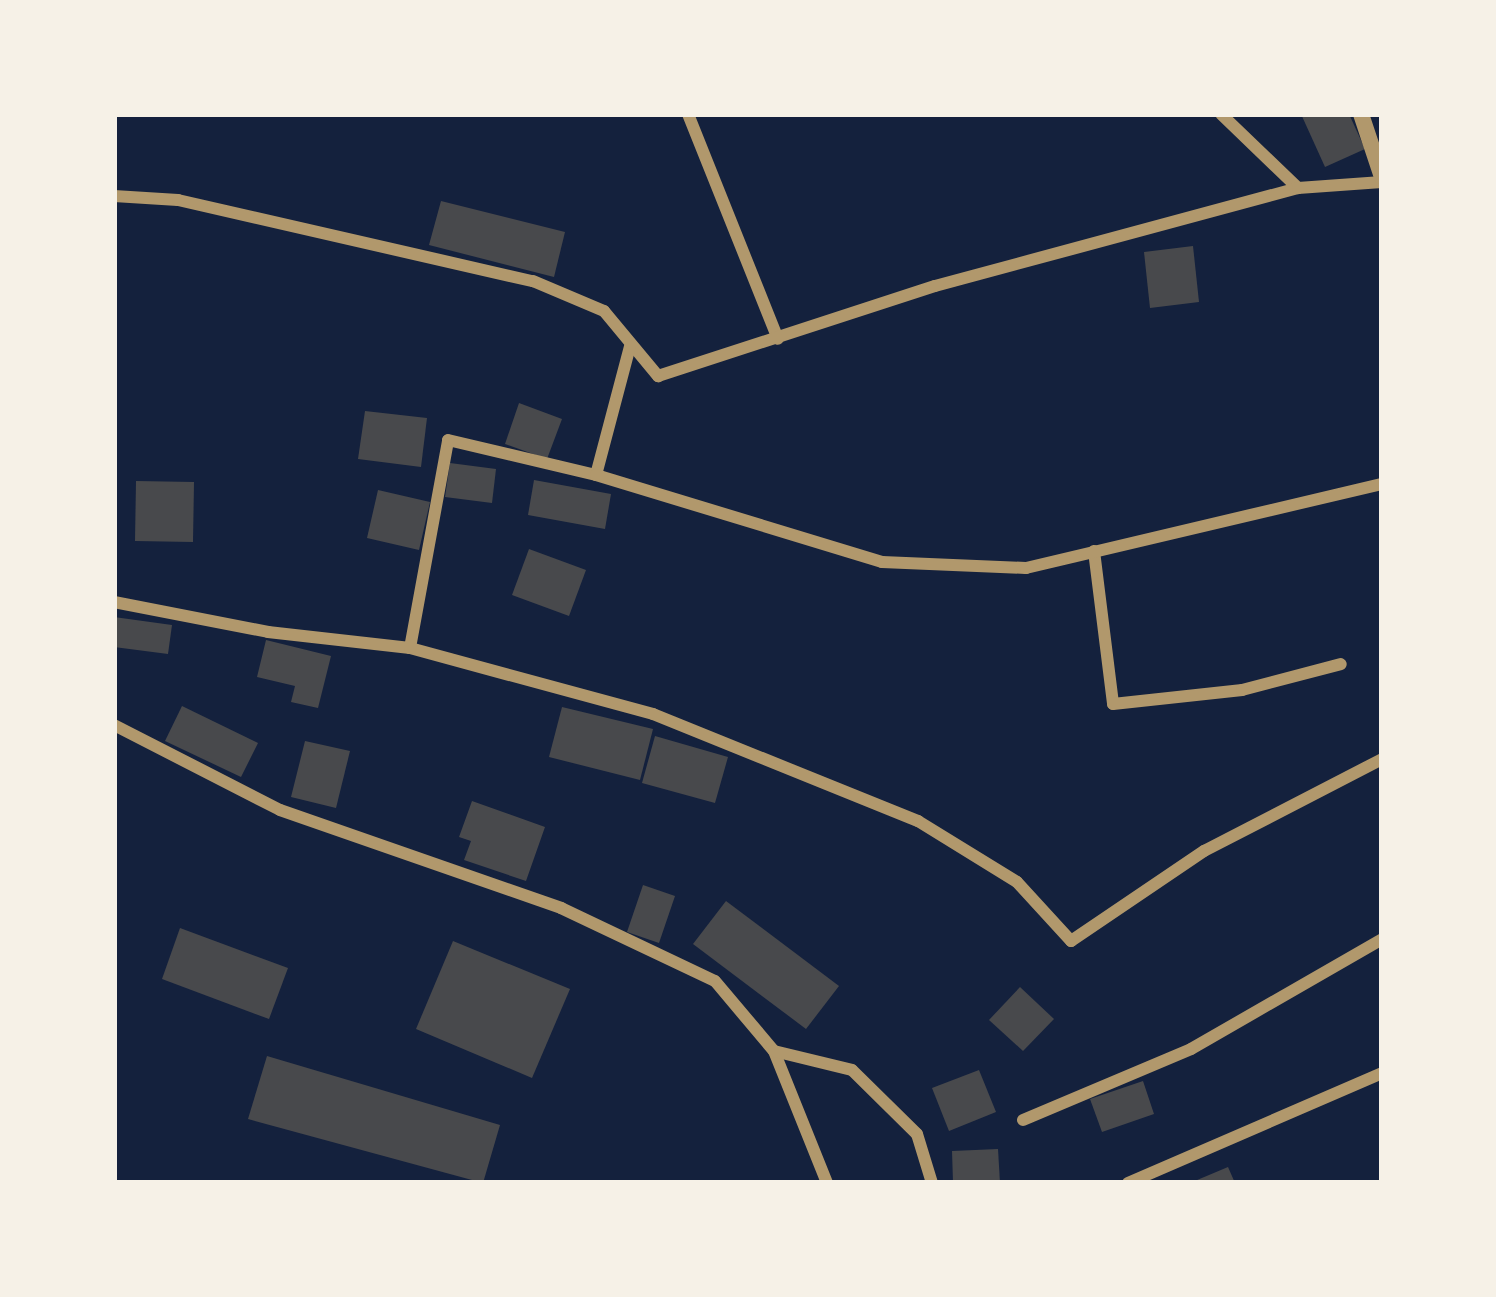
<!DOCTYPE html>
<html>
<head>
<meta charset="utf-8">
<style>
	body { margin:0 }
	#map { position:relative; width:1496px; height:1297px; overflow:hidden; background:#14213d; font-family:"Source Sans 3",sans-serif }
	div>[style] { position:absolute }
	.building>* { inset:0; background:#48494c }
	.minor>* { height:12px; margin:-6px; padding:0 6px; transform-origin:6px; border-radius:6px; background:#b1986c }
	.tertiary>* { height:16px; margin:-8px; padding:0 8px; transform-origin:8px; border-radius:8px; background:#b1986c }
	span { translate:-50% -50%; white-space:nowrap; text-align:center; line-height:1.15; -webkit-text-stroke:9px #f6f1e7; paint-order:stroke }
	.frame { position:absolute; inset:0; border:117px solid #f6f1e7; pointer-events:none }
</style>
</head>
<body>
<div id="map">
	<div class="building">
		<div style="clip-path:polygon(1301px 114px,1349px 114px,1365px 149px,1325px 167px)"></div>
		<div style="clip-path:polygon(441px 201px,565px 232px,554px 277px,429px 245px)"></div>
		<div style="clip-path:polygon(1193px 246px,1199px 302px,1150px 308px,1144px 252px)"></div>
		<div style="clip-path:polygon(519px 403px,562px 419px,547px 459px,505px 444px)"></div>
		<div style="clip-path:polygon(365px 411px,427px 418px,421px 467px,358px 459px)"></div>
		<div style="clip-path:polygon(450px 463px,496px 469px,492px 503px,445px 497px)"></div>
		<div style="clip-path:polygon(534px 480px,611px 494px,605px 529px,528px 515px)"></div>
		<div style="clip-path:polygon(136px 481px,194px 482px,193px 542px,135px 541px)"></div>
		<div style="clip-path:polygon(378px 490px,430px 502px,419px 550px,367px 538px)"></div>
		<div style="clip-path:polygon(529px 549px,586px 570px,569px 616px,512px 595px)"></div>
		<div style="clip-path:polygon(114px 617px,172px 625px,168px 654px,114px 647px)"></div>
		<div style="clip-path:polygon(266px 640px,331px 656px,318px 708px,291px 702px,295px 686px,257px 677px)"></div>
		<div style="clip-path:polygon(182px 706px,258px 743px,241px 777px,165px 741px)"></div>
		<div style="clip-path:polygon(562px 707px,653px 729px,640px 780px,549px 757px)"></div>
		<div style="clip-path:polygon(655px 736px,728px 757px,715px 803px,642px 783px)"></div>
		<div style="clip-path:polygon(305px 741px,350px 751px,336px 808px,291px 797px)"></div>
		<div style="clip-path:polygon(472px 801px,545px 827px,526px 881px,464px 860px,471px 841px,459px 837px)"></div>
		<div style="clip-path:polygon(643px 885px,675px 896px,659px 943px,627px 932px)"></div>
		<div style="clip-path:polygon(726px 901px,839px 986px,806px 1029px,693px 944px)"></div>
		<div style="clip-path:polygon(180px 928px,288px 968px,269px 1019px,162px 979px)"></div>
		<div style="clip-path:polygon(453px 941px,570px 989px,532px 1078px,416px 1029px)"></div>
		<div style="clip-path:polygon(1020px 987px,1054px 1019px,1023px 1051px,989px 1020px)"></div>
		<div style="clip-path:polygon(267px 1056px,500px 1125px,483px 1183px,248px 1119px)"></div>
		<div style="clip-path:polygon(979px 1070px,996px 1112px,949px 1131px,932px 1088px)"></div>
		<div style="clip-path:polygon(1143px 1081px,1154px 1114px,1102px 1132px,1090px 1099px)"></div>
		<div style="clip-path:polygon(998px 1149px,1000px 1183px,953px 1183px,952px 1151px)"></div>
		<div style="clip-path:polygon(1228px 1167px,1235px 1183px,1190px 1183px)"></div>
	</div>
	<div class="minor">
		<div style="left:688px;top:114px;width:242px;rotate:68.2deg"></div>
		<div style="left:1221px;top:114px;width:107px;rotate:43.9deg"></div>
		<div style="left:114px;top:196px;width:64px;rotate:3.6deg"></div>
		<div style="left:178px;top:200px;width:364px;rotate:12.9deg"></div>
		<div style="left:533px;top:281px;width:77px;rotate:22.9deg"></div>
		<div style="left:604px;top:311px;width:85px;rotate:50.3deg"></div>
		<div style="left:658px;top:376px;width:291px;rotate:-18deg"></div>
		<div style="left:935px;top:286px;width:376px;rotate:-15.1deg"></div>
		<div style="left:1298px;top:188px;width:84px;rotate:-4.1deg"></div>
		<div style="left:596px;top:475px;width:133px;rotate:-75.2deg"></div>
		<div style="left:1094px;top:551px;width:154px;rotate:82.9deg"></div>
		<div style="left:1113px;top:704px;width:130px;rotate:-6.2deg"></div>
		<div style="left:1242px;top:690px;width:102px;rotate:-14.7deg"></div>
		<div style="left:114px;top:602px;width:157px;rotate:11deg"></div>
		<div style="left:268px;top:632px;width:143px;rotate:6.4deg"></div>
		<div style="left:410px;top:648px;width:252px;rotate:15.2deg"></div>
		<div style="left:653px;top:714px;width:286px;rotate:22deg"></div>
		<div style="left:918px;top:821px;width:116px;rotate:31.6deg"></div>
		<div style="left:1017px;top:882px;width:80px;rotate:47.5deg"></div>
		<div style="left:1071px;top:941px;width:161px;rotate:-34.1deg"></div>
		<div style="left:1204px;top:851px;width:200px;rotate:-27.3deg"></div>
		<div style="left:410px;top:648px;width:211px;rotate:-79.6deg"></div>
		<div style="left:448px;top:440px;width:152px;rotate:13.3deg"></div>
		<div style="left:596px;top:475px;width:299px;rotate:16.9deg"></div>
		<div style="left:882px;top:562px;width:144px;rotate:2.4deg"></div>
		<div style="left:1026px;top:568px;width:366px;rotate:-13.3deg"></div>
		<div style="left:114px;top:725px;width:186px;rotate:27.1deg"></div>
		<div style="left:280px;top:810px;width:298px;rotate:19.2deg"></div>
		<div style="left:561px;top:908px;width:170px;rotate:25.4deg"></div>
		<div style="left:715px;top:981px;width:92px;rotate:49.9deg"></div>
		<div style="left:774px;top:1051px;width:142px;rotate:68.1deg"></div>
		<div style="left:774px;top:1051px;width:80px;rotate:13.7deg"></div>
		<div style="left:852px;top:1070px;width:91px;rotate:44.6deg"></div>
		<div style="left:917px;top:1134px;width:51px;rotate:73deg"></div>
		<div style="left:1023px;top:1120px;width:182px;rotate:-22.9deg"></div>
		<div style="left:1191px;top:1049px;width:220px;rotate:-29.9deg"></div>
		<div style="left:1128px;top:1183px;width:277px;rotate:-23.4deg"></div>
	</div>
	<div class="tertiary">
		<div style="left:1361px;top:114px;width:66px;rotate:71.6deg"></div>
	</div>
	<div class="frame"></div>
</div>
</body>
</html>
